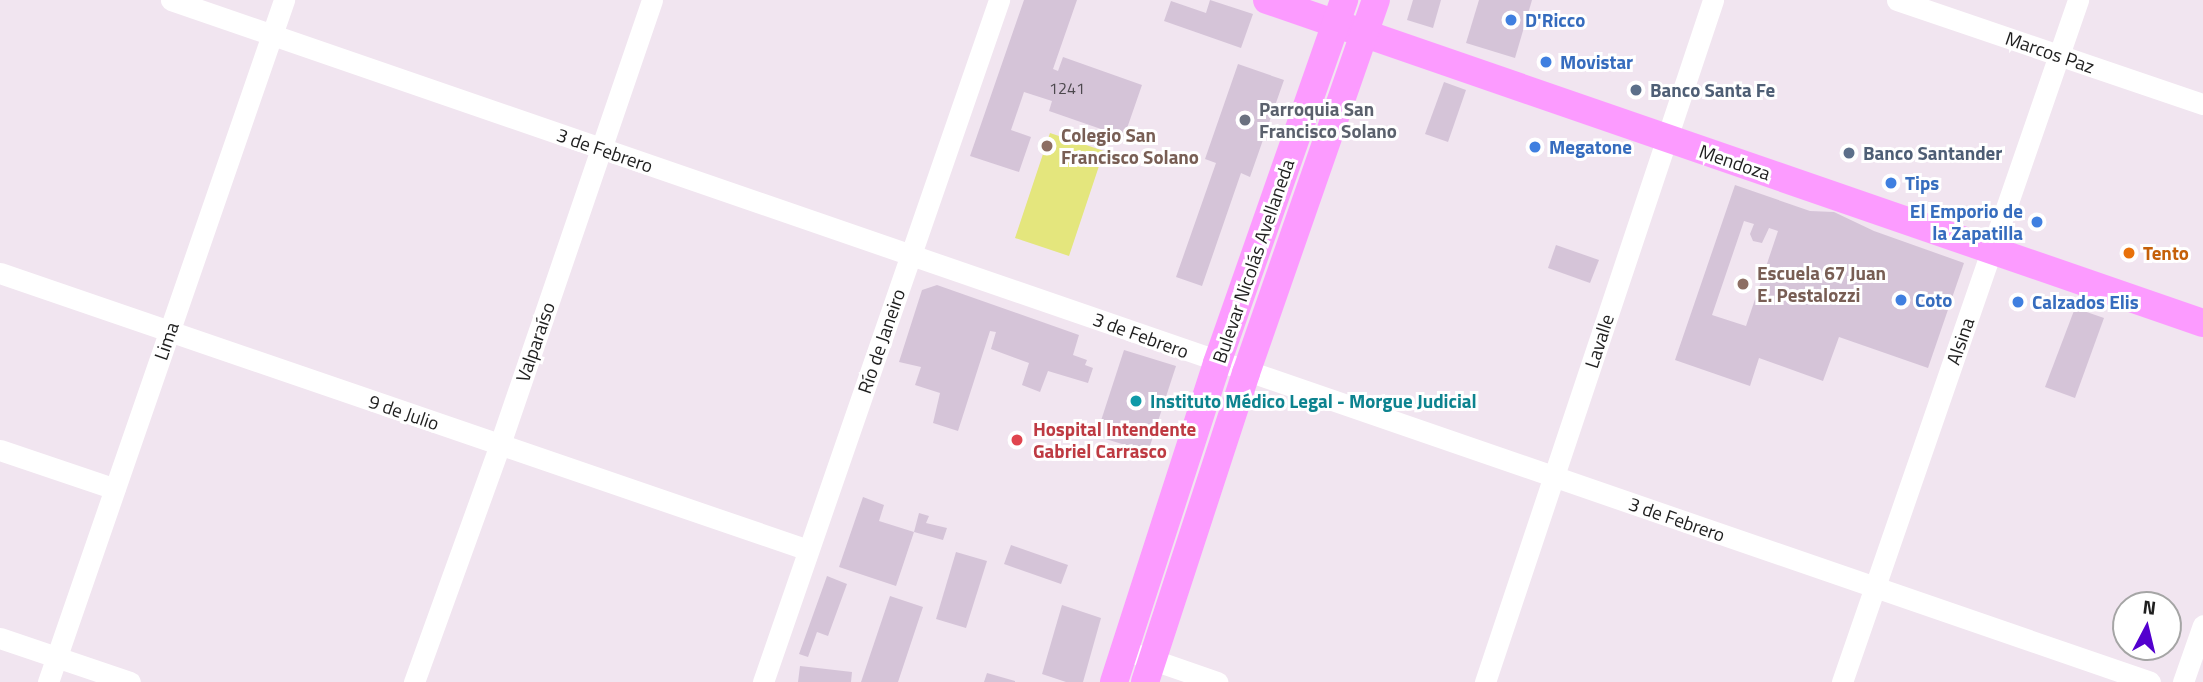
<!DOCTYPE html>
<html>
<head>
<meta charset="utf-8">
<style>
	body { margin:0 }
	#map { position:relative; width:2203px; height:682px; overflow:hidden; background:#f1e5f0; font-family:"Titillium Web",sans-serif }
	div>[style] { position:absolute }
	.pitch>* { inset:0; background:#e4e67d }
	.building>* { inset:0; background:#d5c4d8 }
	.minor>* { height:21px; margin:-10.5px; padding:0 10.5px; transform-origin:10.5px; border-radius:10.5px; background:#fff }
	.major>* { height:28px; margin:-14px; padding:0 14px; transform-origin:14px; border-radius:14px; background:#fc9bff }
	.dots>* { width:19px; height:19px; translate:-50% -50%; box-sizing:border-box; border:4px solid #fff; border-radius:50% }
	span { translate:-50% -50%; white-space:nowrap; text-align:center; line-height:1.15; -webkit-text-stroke:6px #fff; paint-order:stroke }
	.number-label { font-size:16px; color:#4c484d }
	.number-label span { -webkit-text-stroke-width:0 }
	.shop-label { font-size:19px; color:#366cbe; font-weight:700 }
	.left { translate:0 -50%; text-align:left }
	.right { translate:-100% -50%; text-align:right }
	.street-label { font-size:19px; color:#1f1f1f }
	.service-label { font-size:19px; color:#4e5e75; font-weight:700 }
	.worship-label { font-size:19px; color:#5b616d; font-weight:700 }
	.education-label { font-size:19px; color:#785e54; font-weight:700 }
	.food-label { font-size:19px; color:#c56008; font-weight:700 }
	.culture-label { font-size:19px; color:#0d838f; font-weight:700 }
	.health-label { font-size:19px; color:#be3a42; font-weight:700 }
	.north { position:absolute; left:2112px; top:591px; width:70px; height:70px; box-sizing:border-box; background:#fff; border:2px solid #a5a5a5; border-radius:50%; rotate:7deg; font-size:19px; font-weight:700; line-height:28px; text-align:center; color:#1f1f1f }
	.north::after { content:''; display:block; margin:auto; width:24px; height:32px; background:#5300ce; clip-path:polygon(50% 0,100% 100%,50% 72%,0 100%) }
</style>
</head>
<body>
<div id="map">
	<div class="pitch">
		<div style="clip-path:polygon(1050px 133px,1104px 151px,1069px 256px,1015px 238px)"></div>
	</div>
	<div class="building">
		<div style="clip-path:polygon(1024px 0,1077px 0,1053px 69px,1058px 71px,1063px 57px,1142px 85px,1124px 137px,1049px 111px,1052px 101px,1024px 92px,1011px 130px,1031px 137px,1019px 172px,970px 156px)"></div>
		<div style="clip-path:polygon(1210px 0,1253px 14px,1241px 48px,1164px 21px,1171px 1px,1206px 13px)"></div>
		<div style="clip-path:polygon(1413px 0,1441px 0,1433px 28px,1407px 20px)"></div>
		<div style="clip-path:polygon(1479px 0,1532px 0,1515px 58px,1466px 43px)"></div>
		<div style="clip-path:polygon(1238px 64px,1284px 80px,1250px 177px,1241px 173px,1202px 286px,1176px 277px,1216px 163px,1205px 159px)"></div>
		<div style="clip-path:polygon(1444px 82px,1466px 90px,1448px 142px,1425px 134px)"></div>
		<div style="clip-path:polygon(evenodd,1735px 185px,1810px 211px,1834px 212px,1874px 231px,1964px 263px,1928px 368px,1839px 337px,1823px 381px,1759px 358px,1750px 386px,1675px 360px,1735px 185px,1744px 221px,1754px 224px,1750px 234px,1753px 241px,1762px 243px,1769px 228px,1778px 231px,1746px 326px,1712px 315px,1744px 221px)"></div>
		<div style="clip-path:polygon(1556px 245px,1599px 260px,1590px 283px,1548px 268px)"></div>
		<div style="clip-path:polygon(937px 285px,1079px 335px,1073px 355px,1087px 360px,1085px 365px,1093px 368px,1088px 383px,1048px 371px,1040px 392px,1022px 385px,1029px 363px,991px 349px,996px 332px,990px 331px,958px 431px,933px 423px,940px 393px,915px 385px,921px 367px,899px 362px,922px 290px)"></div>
		<div style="clip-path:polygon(2075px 308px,2104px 318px,2075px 398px,2045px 387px)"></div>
		<div style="clip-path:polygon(1124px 350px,1176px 366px,1148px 452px,1096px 436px)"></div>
		<div style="clip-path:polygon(863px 497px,884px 505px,879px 521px,914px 532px,896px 586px,839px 567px)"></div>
		<div style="clip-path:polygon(919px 513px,929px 516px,926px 523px,947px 528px,943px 540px,914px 532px)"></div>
		<div style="clip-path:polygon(1011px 545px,1068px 565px,1061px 584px,1004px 564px)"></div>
		<div style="clip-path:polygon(956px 552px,987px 561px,966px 628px,936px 619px)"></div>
		<div style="clip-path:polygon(827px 576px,847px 584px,828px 636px,817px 632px,808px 657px,799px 654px)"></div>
		<div style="clip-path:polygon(890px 596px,923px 607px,898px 682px,861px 682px)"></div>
		<div style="clip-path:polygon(1062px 605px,1101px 618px,1083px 682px,1066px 682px,1042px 674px)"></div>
		<div style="clip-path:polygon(800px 666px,852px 672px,851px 682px,798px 682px)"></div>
		<div style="clip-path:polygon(987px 673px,1015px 681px,1015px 682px,984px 682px)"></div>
	</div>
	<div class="minor">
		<div style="left:171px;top:0;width:2093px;rotate:19.01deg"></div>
		<div style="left:1897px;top:0;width:323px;rotate:18.8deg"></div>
		<div style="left:0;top:273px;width:854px;rotate:18.92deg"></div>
		<div style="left:0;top:450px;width:121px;rotate:18.7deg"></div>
		<div style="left:0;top:638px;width:137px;rotate:18.7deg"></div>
		<div style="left:1139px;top:655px;width:83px;rotate:19.1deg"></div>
		<div style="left:48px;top:682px;width:722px;rotate:-70.91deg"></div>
		<div style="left:414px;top:682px;width:253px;rotate:-70.1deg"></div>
		<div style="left:500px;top:444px;width:469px;rotate:-71.1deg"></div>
		<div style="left:763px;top:682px;width:722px;rotate:-70.91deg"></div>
		<div style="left:1485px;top:682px;width:719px;rotate:-71.51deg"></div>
		<div style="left:1842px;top:682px;width:722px;rotate:-70.91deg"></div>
		<div style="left:2183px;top:682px;width:60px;rotate:-70.7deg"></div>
	</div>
	<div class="major">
		<div style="left:1267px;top:0;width:990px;rotate:19.04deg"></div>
		<div style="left:1114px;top:682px;width:335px;rotate:-72.1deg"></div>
		<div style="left:1217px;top:363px;width:385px;rotate:-70.7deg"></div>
		<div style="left:1145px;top:682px;width:325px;rotate:-71.9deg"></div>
		<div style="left:1246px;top:373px;width:395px;rotate:-70.8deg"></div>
	</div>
	<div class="dots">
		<div style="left:1511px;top:20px;background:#3f7fe0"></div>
		<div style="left:1546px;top:62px;background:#3f7fe0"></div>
		<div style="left:1636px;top:90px;background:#5c6f8a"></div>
		<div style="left:1245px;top:120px;background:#6b7280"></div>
		<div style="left:1047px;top:146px;background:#8d6e63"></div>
		<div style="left:1535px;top:147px;background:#3f7fe0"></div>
		<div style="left:1849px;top:153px;background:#5c6f8a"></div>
		<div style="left:1891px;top:183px;background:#3f7fe0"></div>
		<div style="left:2037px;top:222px;background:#3f7fe0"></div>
		<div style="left:2129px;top:253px;background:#e8710a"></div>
		<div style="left:1743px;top:284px;background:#8d6e63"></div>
		<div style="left:1901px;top:300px;background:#3f7fe0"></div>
		<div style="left:2018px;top:302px;background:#3f7fe0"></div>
		<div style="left:1136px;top:401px;background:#0f9aa8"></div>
		<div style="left:1017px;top:440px;background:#e0444e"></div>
	</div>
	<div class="number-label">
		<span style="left:1067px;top:88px">1241</span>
	</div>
	<div class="shop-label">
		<span class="left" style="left:1525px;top:20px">D'Ricco</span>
		<span class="left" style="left:1560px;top:62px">Movistar</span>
		<span class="left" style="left:1549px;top:147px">Megatone</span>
		<span class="left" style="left:1905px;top:183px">Tips</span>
		<span class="right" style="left:2023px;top:222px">El Emporio de<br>la Zapatilla</span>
		<span class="left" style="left:1915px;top:300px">Coto</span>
		<span class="left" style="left:2032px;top:302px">Calzados Elis</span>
	</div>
	<div class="street-label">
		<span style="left:2050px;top:52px;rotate:19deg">Marcos Paz</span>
		<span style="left:605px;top:150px;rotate:19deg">3 de Febrero</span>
		<span style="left:1735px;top:162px;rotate:19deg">Mendoza</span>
		<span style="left:1253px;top:261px;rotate:-71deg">Bulevar Nicolás Avellaneda</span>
		<span style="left:1141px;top:335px;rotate:20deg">3 de Febrero</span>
		<span style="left:166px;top:341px;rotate:-71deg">Lima</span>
		<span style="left:881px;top:341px;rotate:-71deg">Río de Janeiro</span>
		<span style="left:1599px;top:341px;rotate:-72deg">Lavalle</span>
		<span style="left:1960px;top:341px;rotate:-71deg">Alsina</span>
		<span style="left:535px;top:342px;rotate:-71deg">Valparaíso</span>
		<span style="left:404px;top:412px;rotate:19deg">9 de Julio</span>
		<span style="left:1677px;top:519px;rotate:19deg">3 de Febrero</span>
	</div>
	<div class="service-label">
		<span class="left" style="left:1650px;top:90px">Banco Santa Fe</span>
		<span class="left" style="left:1863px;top:153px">Banco Santander</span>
	</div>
	<div class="worship-label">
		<span class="left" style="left:1259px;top:120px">Parroquia San<br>Francisco Solano</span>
	</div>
	<div class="education-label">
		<span class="left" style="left:1061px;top:146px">Colegio San<br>Francisco Solano</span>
		<span class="left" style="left:1757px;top:284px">Escuela 67 Juan<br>E. Pestalozzi</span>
	</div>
	<div class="food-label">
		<span class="left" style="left:2143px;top:253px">Tento</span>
	</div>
	<div class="culture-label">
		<span class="left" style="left:1150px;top:401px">Instituto Médico Legal - Morgue Judicial</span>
	</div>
	<div class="health-label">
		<span class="left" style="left:1033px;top:440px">Hospital Intendente<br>Gabriel Carrasco</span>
	</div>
	<div class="north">N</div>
</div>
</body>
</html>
